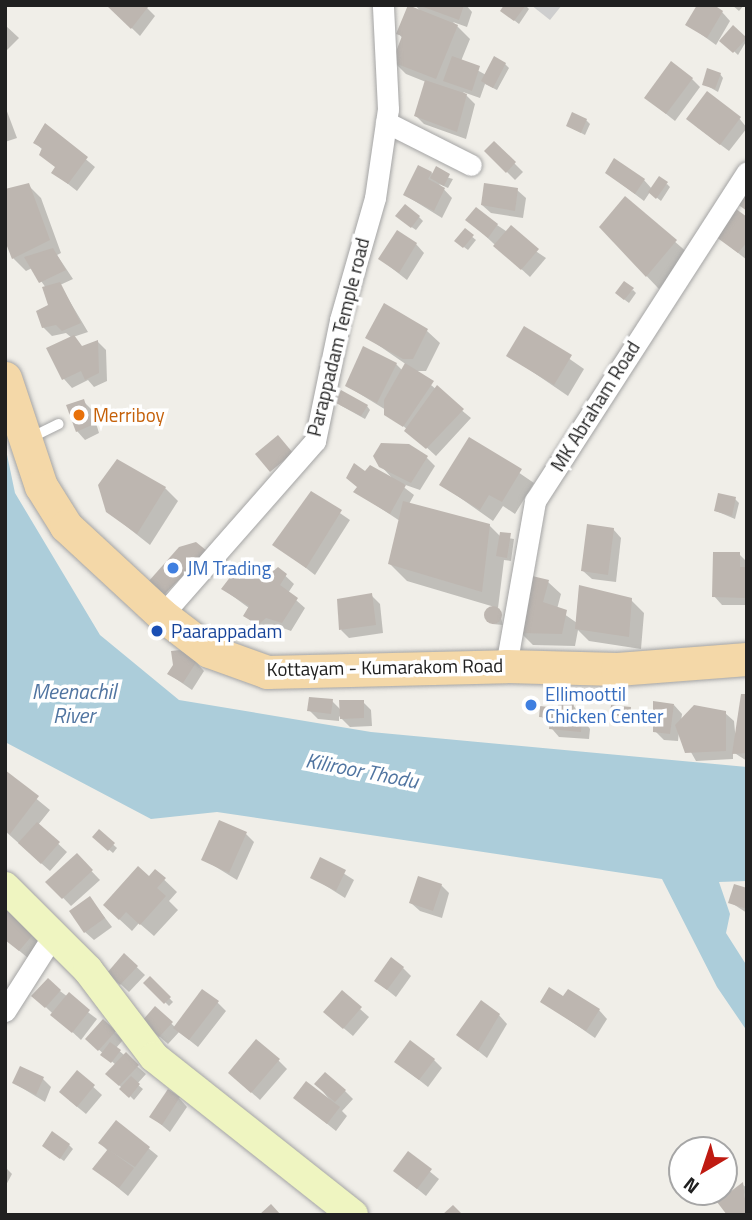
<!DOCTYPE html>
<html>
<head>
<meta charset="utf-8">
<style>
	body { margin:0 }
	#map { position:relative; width:752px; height:1220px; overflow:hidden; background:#f0eee8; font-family:"Titillium Web",sans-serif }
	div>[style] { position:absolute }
	.religious>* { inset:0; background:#cecece }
	.water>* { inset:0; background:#accdda }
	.shadow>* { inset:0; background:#0003 }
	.building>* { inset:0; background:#bdb6b0 }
	.round { border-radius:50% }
	.roads { filter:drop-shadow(0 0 2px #a4a4a4) drop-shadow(0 0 2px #a4a4a4) }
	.lane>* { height:10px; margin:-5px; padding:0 5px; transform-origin:5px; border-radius:5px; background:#fff }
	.street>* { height:21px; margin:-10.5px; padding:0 10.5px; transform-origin:10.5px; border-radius:10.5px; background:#fff }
	.secondary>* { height:30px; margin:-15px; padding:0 15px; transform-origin:15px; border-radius:15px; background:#eff5c1 }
	.primary>* { height:33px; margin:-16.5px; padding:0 16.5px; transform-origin:16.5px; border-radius:16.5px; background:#f4d8a8 }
	.dots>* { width:19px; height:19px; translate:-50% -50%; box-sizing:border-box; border:4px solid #fff; border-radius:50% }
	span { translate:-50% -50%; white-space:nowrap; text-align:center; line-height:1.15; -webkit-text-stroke:7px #fff; paint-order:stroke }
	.street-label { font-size:19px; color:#202020 }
	.food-label { font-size:19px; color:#c56008 }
	.left { translate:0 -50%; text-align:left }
	.shop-label { font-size:19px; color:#366cbe }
	.transit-label { font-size:19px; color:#164399 }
	.water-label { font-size:21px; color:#5175a1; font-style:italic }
	.frame { position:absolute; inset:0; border:7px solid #202020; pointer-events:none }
	.north { position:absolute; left:668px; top:1136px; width:70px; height:70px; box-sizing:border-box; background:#fff; border:2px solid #a6a6a6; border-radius:50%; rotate:219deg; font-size:19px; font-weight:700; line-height:28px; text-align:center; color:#202020 }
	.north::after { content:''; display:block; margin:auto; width:24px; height:32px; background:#bf1a11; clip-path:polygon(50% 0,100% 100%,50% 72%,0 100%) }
</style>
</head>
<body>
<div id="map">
	<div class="religious">
		<div style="clip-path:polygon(531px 5px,562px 5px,550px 20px)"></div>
	</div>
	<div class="water">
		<div style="clip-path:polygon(5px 445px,15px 493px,100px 635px,179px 700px,371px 732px,747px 767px,747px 881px,719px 882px,730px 914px,726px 933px,747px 966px,747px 1031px,717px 987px,662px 879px,217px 812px,151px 819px,5px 742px)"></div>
	</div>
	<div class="shadow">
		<div style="clip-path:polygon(108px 5px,144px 5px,155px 16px,140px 36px)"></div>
		<div style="clip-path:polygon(415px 5px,466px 5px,472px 12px,467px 27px,453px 22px,470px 39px,461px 61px,486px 75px,505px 64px,509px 68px,497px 90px,485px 84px,480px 98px,463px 92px,475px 104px,466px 139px,424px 124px,416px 116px,426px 82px,406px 74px,394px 62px,403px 39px,398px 33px,421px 12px)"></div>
		<div style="clip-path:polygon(525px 5px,529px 9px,519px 24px,506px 14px)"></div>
		<div style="clip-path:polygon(732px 5px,744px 5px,739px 11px)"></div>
		<div style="clip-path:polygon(722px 12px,730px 21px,716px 45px,687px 24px)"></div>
		<div style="clip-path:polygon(5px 25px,19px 38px,5px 52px)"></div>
		<div style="clip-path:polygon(733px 28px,747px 40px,738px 55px,722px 40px)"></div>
		<div style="clip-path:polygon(720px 74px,723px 78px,718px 92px,704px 84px)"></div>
		<div style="clip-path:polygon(692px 79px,700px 87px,675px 121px,646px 98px)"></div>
		<div style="clip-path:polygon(5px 106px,17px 138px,5px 142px)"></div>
		<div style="clip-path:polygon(739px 118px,747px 128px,729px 151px,697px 127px)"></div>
		<div style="clip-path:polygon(586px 120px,590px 124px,585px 135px,568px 126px)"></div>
		<div style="clip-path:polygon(45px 125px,95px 167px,77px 191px,54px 173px,57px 168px,41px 155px,43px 150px,35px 143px)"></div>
		<div style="clip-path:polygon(494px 143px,523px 172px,515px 180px,486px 151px)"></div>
		<div style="clip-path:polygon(431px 173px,453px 179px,448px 188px,439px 184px,452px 198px,442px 218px,405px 195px)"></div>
		<div style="clip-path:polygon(607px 173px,644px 180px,652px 189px,667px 184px,670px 187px,661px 201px,650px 192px,644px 201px)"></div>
		<div style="clip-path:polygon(28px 185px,41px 198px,61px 253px,57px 255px,73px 279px,60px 285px,88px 332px,73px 337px,83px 348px,98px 342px,106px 350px,107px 381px,94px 387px,88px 380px,72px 388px,64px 379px,48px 348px,72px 338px,66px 333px,52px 336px,43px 327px,50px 306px,46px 288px,32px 268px,26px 271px,13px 258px)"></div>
		<div style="clip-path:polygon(517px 190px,526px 198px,523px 218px,491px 213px,482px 205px)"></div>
		<div style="clip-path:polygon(626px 199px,689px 254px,659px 289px,618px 246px)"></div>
		<div style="clip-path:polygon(419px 217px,423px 221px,416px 230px,401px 220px)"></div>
		<div style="clip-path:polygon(747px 219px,747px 260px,714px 234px)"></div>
		<div style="clip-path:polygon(468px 220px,497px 225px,546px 258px,530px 277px)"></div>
		<div style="clip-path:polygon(465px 231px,476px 240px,468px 250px,460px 244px)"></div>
		<div style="clip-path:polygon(416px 244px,424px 253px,407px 280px,380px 259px)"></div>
		<div style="clip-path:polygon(633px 290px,636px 293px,629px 303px,621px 297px)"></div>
		<div style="clip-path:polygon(525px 328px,584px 369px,568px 396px,508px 355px)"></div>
		<div style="clip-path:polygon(427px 331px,440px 343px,426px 371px,414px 371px,471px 418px,436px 456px,386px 410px,347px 386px,396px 364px,403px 371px,407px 365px,368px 338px)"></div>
		<div style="clip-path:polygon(83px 401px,92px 410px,99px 433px,85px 440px,77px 431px)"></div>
		<div style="clip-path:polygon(340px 405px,367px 406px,370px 410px,365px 419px)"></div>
		<div style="clip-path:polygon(470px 439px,534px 483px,515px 514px,503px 506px,493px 521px,442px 485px)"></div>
		<div style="clip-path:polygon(427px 458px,435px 466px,420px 490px,397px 482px,414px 495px,409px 504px,489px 525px,501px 537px,514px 539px,511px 561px,504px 560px,498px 608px,407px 581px,390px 564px,400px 521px,356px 492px,365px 473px,393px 479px,381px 466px)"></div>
		<div style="clip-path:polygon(165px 488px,178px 501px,150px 545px,107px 511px)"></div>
		<div style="clip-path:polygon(312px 494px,350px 520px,315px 575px,275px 544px)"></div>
		<div style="clip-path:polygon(735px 499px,739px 503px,735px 519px,716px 511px)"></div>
		<div style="clip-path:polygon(613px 529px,621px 538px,616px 582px,592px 579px,583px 571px)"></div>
		<div style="clip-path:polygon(739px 554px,747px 562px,747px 605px,722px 605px,714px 596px)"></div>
		<div style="clip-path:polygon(278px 569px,294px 584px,288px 593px,305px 608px,291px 631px,275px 625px,267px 633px,245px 616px,249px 608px,223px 589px,265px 580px)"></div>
		<div style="clip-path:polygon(548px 582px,561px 594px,557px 609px,577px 623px,631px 600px,644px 613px,641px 649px,589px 641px,578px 630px,575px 646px,533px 645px,520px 632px)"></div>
		<div style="clip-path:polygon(371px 595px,380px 604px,383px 633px,349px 638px,341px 630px)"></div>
		<div style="clip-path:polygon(488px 611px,499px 611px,503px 625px,492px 624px)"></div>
		<div style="clip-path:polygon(196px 662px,204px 671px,192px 690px,169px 674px)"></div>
		<div style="clip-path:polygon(747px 696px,747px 761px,733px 752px,733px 759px,696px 761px,679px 731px,678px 741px,664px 740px,655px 731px,674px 705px,682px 714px,681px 722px,725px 713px,734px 721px,736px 742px)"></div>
		<div style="clip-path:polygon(332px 701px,341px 710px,363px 702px,371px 710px,372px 726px,350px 727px,339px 716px,339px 721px,318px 719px,309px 710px)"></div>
		<div style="clip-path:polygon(573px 705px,590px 729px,589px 739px,559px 737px,541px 716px,542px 708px)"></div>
		<div style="clip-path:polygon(630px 708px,633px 719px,612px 714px)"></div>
		<div style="clip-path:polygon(5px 773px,50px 810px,38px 825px,67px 852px,50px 871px,5px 831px)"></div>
		<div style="clip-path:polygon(99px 832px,117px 848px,113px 853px,94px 837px)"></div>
		<div style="clip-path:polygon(246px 834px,254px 842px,237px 880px,203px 859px)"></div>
		<div style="clip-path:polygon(77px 856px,100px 880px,71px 906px,48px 882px)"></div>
		<div style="clip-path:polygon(321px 859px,354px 880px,345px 898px,312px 877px)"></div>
		<div style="clip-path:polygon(155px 871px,177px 892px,169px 901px,178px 910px,154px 936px,139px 923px,132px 931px,118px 918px)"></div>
		<div style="clip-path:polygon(441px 885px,449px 893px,442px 918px,420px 911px,411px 903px)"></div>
		<div style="clip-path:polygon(747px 890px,747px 913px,730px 902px)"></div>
		<div style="clip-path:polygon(90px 898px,112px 927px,94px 940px,85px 932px)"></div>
		<div style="clip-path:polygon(5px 906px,43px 941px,28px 958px,5px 939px)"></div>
		<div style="clip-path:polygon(125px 956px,145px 975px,129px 992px,109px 973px)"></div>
		<div style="clip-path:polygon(403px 968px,411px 976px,396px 997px,376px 981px)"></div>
		<div style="clip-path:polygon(150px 978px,173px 1002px,169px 1006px,146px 983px)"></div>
		<div style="clip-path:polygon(60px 991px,97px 1019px,81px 1040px,34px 996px)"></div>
		<div style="clip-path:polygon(564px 999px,599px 1010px,607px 1019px,595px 1038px,542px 1001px)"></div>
		<div style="clip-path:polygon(217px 1002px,226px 1011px,198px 1047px,179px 1032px,168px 1044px,152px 1030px,156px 1009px,176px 1028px)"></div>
		<div style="clip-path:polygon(360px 1009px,369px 1017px,353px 1036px,334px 1020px)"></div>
		<div style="clip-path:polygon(499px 1015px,507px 1024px,487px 1058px,458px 1035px)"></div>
		<div style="clip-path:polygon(103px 1021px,123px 1040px,116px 1048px,146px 1074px,137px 1084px,143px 1089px,134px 1100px,108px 1074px,116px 1065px,87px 1039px)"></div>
		<div style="clip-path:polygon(278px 1060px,287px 1069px,260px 1100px,239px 1081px)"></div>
		<div style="clip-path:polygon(434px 1060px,442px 1068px,428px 1087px,396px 1062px)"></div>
		<div style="clip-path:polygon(77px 1072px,102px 1095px,86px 1114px,69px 1100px)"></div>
		<div style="clip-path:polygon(43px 1079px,51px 1087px,45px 1102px,14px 1083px)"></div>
		<div style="clip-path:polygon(317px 1084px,345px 1091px,353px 1099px,342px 1111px,347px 1116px,336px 1131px,295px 1098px,332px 1103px)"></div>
		<div style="clip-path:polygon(179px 1098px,187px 1107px,170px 1132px,152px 1117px)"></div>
		<div style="clip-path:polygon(116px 1122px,158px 1156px,128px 1196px,95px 1169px,108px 1151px,100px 1143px)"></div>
		<div style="clip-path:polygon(69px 1145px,73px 1149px,64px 1161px,47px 1149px)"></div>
		<div style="clip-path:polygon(408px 1154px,439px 1179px,426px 1196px,395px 1171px)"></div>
		<div style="clip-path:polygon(5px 1167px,12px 1174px,5px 1187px)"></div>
		<div style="clip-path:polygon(743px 1185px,747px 1188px,747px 1215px)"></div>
	</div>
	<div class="building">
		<div style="clip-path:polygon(106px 5px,146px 5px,148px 7px,131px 29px)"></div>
		<div style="clip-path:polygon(408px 5px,458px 25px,436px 79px,392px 62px,402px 36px,396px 34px)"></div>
		<div style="clip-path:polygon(418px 5px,464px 5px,459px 20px)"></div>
		<div style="clip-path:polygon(504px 5px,526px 5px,514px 21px,500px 11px)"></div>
		<div style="clip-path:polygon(697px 5px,714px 5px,723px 11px,707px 38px,685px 25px)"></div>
		<div style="clip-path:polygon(733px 25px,747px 38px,733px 53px,719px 41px)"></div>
		<div style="clip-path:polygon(452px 56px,480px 66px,472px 91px,443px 81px)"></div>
		<div style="clip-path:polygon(494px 56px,506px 63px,493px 88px,481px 81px)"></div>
		<div style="clip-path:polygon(671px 61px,693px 78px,666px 114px,644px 98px)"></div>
		<div style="clip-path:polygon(707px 68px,721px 73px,715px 89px,702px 85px)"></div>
		<div style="clip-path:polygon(425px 80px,467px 94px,457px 132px,414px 116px)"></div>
		<div style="clip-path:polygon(707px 91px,741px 117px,720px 145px,686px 119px)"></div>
		<div style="clip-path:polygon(572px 112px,587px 119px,581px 133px,566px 126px)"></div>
		<div style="clip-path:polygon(45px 123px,88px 157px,68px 184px,51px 173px,55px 167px,39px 155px,42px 148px,33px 143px)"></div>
		<div style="clip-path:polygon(494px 141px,516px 162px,506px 173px,484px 151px)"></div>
		<div style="clip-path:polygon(614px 158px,645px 179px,635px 194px,605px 173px)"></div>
		<div style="clip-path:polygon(418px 165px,432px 172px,428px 179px,445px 188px,434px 211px,403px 195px)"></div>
		<div style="clip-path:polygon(436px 166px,450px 174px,444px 186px,430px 178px)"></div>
		<div style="clip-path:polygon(659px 176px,668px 182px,656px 199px,648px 192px)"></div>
		<div style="clip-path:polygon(29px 183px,50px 240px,12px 259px,5px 241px,5px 189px)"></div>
		<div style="clip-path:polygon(484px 183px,518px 188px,515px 211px,481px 205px)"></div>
		<div style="clip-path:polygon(747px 183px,747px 211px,733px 201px)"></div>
		<div style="clip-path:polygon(625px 196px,677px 240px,646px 277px,599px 227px)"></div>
		<div style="clip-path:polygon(405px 204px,420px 216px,411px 228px,395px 216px)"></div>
		<div style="clip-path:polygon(732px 206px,747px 217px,747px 242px,738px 253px,712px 234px)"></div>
		<div style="clip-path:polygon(476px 207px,498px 224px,488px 238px,465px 220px)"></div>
		<div style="clip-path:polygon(511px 225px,539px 249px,521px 270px,493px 246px)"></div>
		<div style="clip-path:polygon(465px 228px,474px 235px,463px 248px,454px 241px)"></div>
		<div style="clip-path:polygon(397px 230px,417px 243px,399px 273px,378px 259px)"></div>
		<div style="clip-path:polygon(53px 248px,66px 270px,39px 283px,24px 257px)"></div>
		<div style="clip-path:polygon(624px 281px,634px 288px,624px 300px,615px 293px)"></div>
		<div style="clip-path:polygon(60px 282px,81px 323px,62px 331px,56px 325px,42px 328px,36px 311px,48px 305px,42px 287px)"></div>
		<div style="clip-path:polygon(384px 303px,428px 329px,413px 359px,403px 359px,365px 338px)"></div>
		<div style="clip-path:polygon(524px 326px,572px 355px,554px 385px,506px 356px)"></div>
		<div style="clip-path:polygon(74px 335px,82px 346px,98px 340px,99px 373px,85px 380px,81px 371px,62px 380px,46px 348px)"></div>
		<div style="clip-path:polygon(363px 346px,397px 363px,377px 403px,345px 386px)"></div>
		<div style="clip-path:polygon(405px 363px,434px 381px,403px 427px,384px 415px,384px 400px)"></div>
		<div style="clip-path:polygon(437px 385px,464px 409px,426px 449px,404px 431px)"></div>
		<div style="clip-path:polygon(341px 390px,368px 405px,361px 416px,334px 402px)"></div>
		<div style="clip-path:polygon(84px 399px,92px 425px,76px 432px,66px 405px)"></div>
		<div style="clip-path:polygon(278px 435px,293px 453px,270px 472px,255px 454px)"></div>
		<div style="clip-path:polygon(469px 437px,522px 469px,502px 502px,489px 495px,480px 510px,439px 485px)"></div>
		<div style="clip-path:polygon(381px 443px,409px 444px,428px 456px,411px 483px,379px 467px,373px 456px)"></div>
		<div style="clip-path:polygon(117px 459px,166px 487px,137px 534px,106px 512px,98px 485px)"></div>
		<div style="clip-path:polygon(354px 463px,365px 471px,370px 465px,406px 485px,390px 514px,353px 492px,357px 487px,346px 478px)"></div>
		<div style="clip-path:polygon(311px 491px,342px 510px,306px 568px,272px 545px)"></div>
		<div style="clip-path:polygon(718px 493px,736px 497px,732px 516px,714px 511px)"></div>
		<div style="clip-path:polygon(403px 501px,490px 524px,482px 592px,388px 564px)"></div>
		<div style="clip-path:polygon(587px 524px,614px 528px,608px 575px,581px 571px)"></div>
		<div style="clip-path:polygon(500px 532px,511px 533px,507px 558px,496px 556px)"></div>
		<div style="clip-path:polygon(196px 542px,207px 551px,163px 596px,148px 582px,179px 547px)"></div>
		<div style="clip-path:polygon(713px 552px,740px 552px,740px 567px,747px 567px,747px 598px,712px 597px)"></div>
		<div style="clip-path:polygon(241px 563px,265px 578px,278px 567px,287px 574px,280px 585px,298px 598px,282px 623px,266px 618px,258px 625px,243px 616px,249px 606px,221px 589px)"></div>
		<div style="clip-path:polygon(528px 575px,549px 580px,543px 602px,567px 610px,562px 634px,518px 633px)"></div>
		<div style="clip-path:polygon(579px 585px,632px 598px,629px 637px,575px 629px)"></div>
		<div style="clip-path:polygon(372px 593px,376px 625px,339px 630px,337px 599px)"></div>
		<div class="round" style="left:484px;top:606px;width:18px;height:18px"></div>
		<div style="clip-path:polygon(180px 650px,197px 661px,183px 683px,167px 674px,173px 665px,171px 651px)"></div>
		<div style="clip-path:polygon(741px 694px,747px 694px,747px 753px,732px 754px)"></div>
		<div style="clip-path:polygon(309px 697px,333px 699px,331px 714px,307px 711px)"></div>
		<div style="clip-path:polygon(339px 700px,364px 700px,364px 718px,340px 719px)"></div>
		<div style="clip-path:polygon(653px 701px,674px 704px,670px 734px,653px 732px)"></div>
		<div style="clip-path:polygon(559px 702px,574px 703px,572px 718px,582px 719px,581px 732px,549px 729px,550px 718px,539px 717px,540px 706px,557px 708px)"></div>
		<div style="clip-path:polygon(611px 705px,631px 707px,630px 717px,610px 715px)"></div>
		<div style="clip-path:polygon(694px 705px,726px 711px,726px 751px,685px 753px,675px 725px)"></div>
		<div style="clip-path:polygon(5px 770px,39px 796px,10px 834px,5px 830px)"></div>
		<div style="clip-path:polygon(219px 820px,247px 832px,229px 873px,201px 860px)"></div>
		<div style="clip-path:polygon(37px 822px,60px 842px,41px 864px,18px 843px)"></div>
		<div style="clip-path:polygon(99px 829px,115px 843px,108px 851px,92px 837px)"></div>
		<div style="clip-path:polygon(77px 853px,93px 870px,62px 899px,45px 882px)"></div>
		<div style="clip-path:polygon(320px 857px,346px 870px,336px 891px,310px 878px)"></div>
		<div style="clip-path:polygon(138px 866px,149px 876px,155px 869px,166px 878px,157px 888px,166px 896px,140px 925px,126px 912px,119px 920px,103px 905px)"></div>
		<div style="clip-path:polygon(418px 876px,442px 884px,433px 911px,409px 903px)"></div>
		<div style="clip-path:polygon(734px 884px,747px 888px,747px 909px,728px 903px)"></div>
		<div style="clip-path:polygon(90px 896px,105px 918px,84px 933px,69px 911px)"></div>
		<div style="clip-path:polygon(5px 904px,36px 931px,19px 951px,5px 940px)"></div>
		<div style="clip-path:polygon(124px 953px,138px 966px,120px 985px,107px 973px)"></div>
		<div style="clip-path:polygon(391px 957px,404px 967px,387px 990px,374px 981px)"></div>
		<div style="clip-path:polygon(150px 976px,171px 997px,164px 1004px,143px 983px)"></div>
		<div style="clip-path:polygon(48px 978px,61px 990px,45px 1008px,31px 996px)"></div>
		<div style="clip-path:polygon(549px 987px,563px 996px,568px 989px,600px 1009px,586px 1031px,540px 1002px)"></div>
		<div style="clip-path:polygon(202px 989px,219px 1001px,189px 1040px,173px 1028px)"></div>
		<div style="clip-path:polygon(342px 990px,362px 1007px,343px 1029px,323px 1012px)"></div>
		<div style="clip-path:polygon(69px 992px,90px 1010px,72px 1033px,50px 1015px)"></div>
		<div style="clip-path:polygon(481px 1000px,500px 1014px,478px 1051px,456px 1035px)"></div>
		<div style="clip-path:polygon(155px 1006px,173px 1022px,159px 1037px,142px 1021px)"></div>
		<div style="clip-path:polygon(103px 1019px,116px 1031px,98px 1051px,85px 1039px)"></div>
		<div style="clip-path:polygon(256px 1039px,280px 1059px,251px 1093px,228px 1073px)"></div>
		<div style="clip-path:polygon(410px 1040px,435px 1059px,419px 1080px,394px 1062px)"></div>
		<div style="clip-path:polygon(110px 1042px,121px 1050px,111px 1063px,100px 1055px)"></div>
		<div style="clip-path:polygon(126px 1052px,139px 1065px,119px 1086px,105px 1074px)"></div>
		<div style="clip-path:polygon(20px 1066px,44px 1077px,36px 1095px,12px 1083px)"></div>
		<div style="clip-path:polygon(77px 1070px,95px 1085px,77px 1107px,59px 1092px)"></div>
		<div style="clip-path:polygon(325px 1072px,346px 1090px,335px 1102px,314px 1084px)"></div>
		<div style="clip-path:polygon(131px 1076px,140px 1084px,129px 1098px,119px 1089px)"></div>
		<div style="clip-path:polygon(306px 1081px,340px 1107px,327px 1124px,293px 1098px)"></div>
		<div style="clip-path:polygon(168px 1089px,180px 1097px,162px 1125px,149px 1117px)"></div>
		<div style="clip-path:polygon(116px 1120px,150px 1147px,135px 1167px,98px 1143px)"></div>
		<div style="clip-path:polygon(52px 1131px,70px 1144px,60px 1159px,42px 1146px)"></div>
		<div style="clip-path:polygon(108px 1149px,134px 1168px,119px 1188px,92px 1169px)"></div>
		<div style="clip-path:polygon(408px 1151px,432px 1169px,417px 1189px,393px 1171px)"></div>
		<div style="clip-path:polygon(743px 1182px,747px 1215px,727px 1215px,717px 1202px)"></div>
		<div style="clip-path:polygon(271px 1204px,281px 1215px,259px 1215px)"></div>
		<div style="clip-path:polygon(453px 1205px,463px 1215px,442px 1215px)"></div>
	</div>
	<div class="roads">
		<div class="lane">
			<div style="left:28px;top:439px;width:34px;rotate:-26deg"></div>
		</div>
		<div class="street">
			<div style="left:386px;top:122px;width:95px;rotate:26.8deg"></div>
			<div style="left:162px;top:615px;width:232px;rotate:-48.7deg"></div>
			<div style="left:315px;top:441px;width:124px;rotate:-78.3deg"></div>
			<div style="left:340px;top:320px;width:127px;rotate:-74deg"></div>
			<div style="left:375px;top:198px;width:90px;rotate:-81.7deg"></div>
			<div style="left:388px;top:109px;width:104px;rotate:-92.8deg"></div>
			<div style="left:506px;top:666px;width:168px;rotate:-80deg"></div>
			<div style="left:535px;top:501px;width:391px;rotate:-57.2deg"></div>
			<div style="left:5px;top:1011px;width:91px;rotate:-57.5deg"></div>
		</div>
		<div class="secondary">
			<div style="left:5px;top:887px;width:117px;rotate:45deg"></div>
			<div style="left:88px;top:970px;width:109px;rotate:52.8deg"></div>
			<div style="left:154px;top:1057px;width:254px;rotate:38.4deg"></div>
		</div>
		<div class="primary">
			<div style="left:5px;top:378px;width:114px;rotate:71.6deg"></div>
			<div style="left:41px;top:486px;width:47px;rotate:58deg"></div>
			<div style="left:66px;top:526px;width:131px;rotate:42.8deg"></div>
			<div style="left:162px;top:615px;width:59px;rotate:37.5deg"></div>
			<div style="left:209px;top:651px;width:62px;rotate:19.9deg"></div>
			<div style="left:267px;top:672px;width:239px;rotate:-1.4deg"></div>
			<div style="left:506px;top:666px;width:111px;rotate:1.5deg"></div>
			<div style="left:617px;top:669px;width:130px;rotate:-4.4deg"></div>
		</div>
	</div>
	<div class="dots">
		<div style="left:79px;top:415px;background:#e8710a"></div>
		<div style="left:173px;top:568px;background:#3f7fe0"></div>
		<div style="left:157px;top:631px;background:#1a4fb4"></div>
		<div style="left:531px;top:705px;background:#3f7fe0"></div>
	</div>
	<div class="street-label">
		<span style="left:338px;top:337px;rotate:-76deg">Parappadam Temple road</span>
		<span style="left:595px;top:406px;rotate:-58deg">MK Abraham Road</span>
		<span style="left:385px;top:667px;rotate:-1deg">Kottayam - Kumarakom Road</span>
	</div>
	<div class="food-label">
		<span class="left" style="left:93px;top:415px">Merriboy</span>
	</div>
	<div class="shop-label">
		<span class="left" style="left:187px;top:568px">JM Trading</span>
		<span class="left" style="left:545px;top:705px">Ellimoottil<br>Chicken Center</span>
	</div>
	<div class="transit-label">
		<span class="left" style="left:171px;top:631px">Paarappadam</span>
	</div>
	<div class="water-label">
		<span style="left:74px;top:703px">Meenachil<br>River</span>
		<span style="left:362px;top:770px;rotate:11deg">Kiliroor Thodu</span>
	</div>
	<div class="frame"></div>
	<div class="north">N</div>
</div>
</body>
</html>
